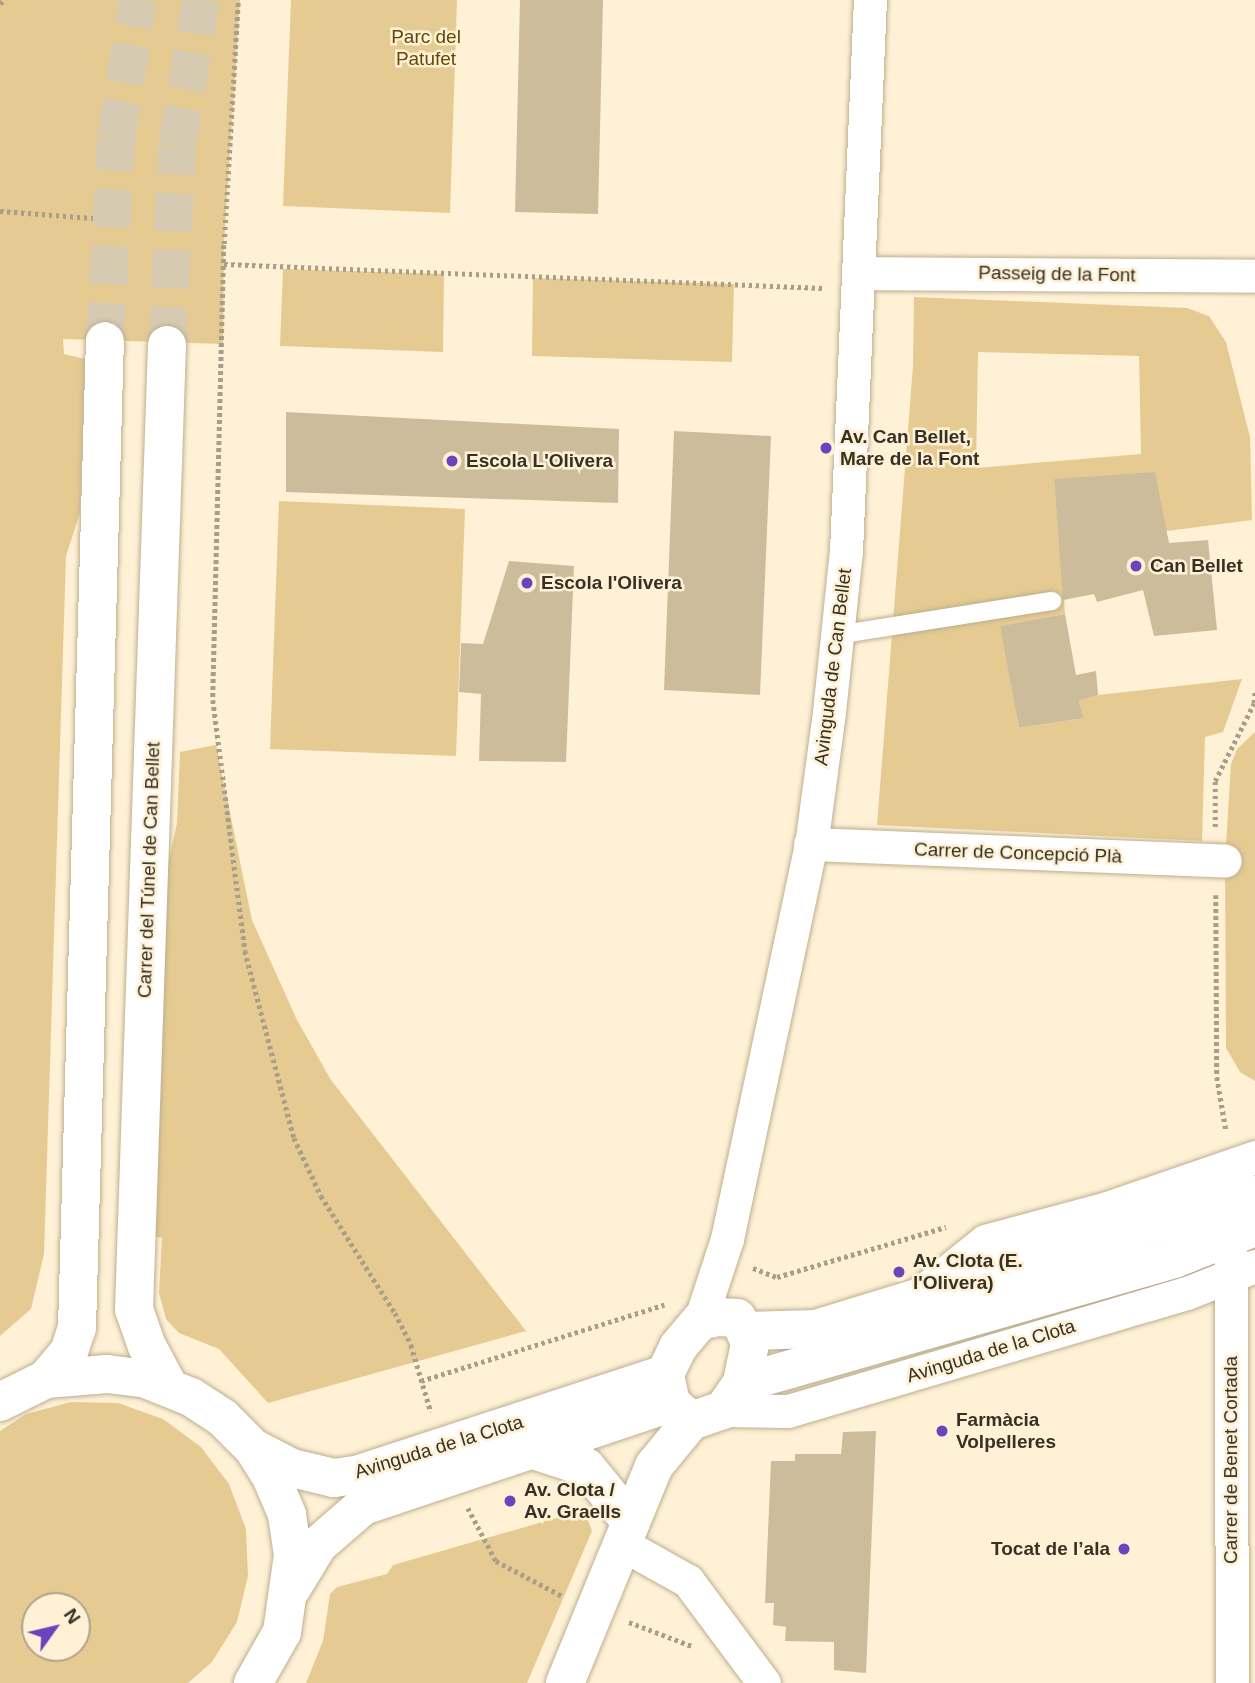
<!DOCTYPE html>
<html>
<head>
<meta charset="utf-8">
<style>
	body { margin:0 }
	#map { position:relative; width:1255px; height:1683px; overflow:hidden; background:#fef1d6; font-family:Helvetica,sans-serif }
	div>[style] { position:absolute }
	.green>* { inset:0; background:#e5cb92 }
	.building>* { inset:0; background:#ccbc9c }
	.secondary-tunnel>* { height:38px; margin-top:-19px; transform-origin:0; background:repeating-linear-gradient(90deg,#d6cbb2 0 38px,transparent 0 57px) }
	.path>* { height:4.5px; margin-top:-2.25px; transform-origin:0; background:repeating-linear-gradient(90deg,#a89e89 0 3.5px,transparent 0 7px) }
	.roads { filter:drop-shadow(0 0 2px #beae8e) drop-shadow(0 0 2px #beae8e) }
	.lane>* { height:18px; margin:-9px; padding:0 9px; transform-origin:9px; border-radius:9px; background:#fff }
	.street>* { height:33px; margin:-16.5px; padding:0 16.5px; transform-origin:16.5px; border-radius:16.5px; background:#fff }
	.secondary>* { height:38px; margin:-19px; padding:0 19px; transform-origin:19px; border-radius:19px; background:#fff }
	.dots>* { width:19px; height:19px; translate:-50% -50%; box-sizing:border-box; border:4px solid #fef1d6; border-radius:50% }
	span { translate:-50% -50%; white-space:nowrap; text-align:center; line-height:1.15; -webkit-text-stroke:5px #fef1d6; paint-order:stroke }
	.park-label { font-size:19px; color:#634a06 }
	.street-label { font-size:19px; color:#373124 }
	.poi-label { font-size:19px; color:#373124; font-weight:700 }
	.left { translate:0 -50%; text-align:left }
	.right { translate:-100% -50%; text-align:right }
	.north { position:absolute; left:21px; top:1592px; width:70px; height:70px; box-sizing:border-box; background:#fef1d6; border:2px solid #aea48f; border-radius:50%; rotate:56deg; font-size:19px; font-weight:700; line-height:28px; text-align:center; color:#373124 }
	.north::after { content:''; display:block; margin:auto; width:24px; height:32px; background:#6d42ba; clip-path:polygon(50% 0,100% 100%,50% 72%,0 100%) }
</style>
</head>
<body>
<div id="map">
	<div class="green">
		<div style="clip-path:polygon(0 0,240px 0,224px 244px,223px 344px,63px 339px,64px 354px,85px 359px,80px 513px,66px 556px,44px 1254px,31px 1309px,0 1336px)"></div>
		<div style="clip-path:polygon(291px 0,457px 0,450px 213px,283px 206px)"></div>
		<div style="clip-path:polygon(283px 269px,444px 274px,443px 352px,280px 346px)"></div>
		<div style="clip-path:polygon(533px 278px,734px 284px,732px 362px,532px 356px)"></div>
		<div style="clip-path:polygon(evenodd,914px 297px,1187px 308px,1209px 316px,1226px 342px,1250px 437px,1252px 520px,1167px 531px,1054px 480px,1065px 614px,1001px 626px,1019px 728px,1084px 718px,1079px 701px,1098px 695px,1242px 679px,1223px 732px,1205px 737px,1202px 841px,877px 825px,913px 366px,914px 297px,978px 352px,1139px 356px,1141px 454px,976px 468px,978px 352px)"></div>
		<div style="clip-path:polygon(279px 501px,465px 509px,456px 756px,270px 749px)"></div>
		<div style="clip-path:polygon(1255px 732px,1255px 1081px,1240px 1072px,1226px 1048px,1225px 861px,1231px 764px,1237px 749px)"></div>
		<div style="clip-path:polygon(216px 745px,252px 920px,297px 1020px,331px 1080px,526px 1331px,268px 1403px,219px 1349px,179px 1333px,166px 1319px,159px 1293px,162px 1238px,149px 1235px,162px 891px,177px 823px,180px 752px)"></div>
		<div style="clip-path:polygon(evenodd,71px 1402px,118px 1403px,163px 1419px,201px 1447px,229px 1484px,246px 1529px,248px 1576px,237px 1622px,212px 1662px,188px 1683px,0 1683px,0 1431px,26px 1414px,71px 1402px,35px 1606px,77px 1606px,77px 1648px,35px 1648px,35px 1606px)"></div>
		<div style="clip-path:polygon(577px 1512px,588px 1520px,592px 1531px,527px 1683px,306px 1683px,323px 1641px,330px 1594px,337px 1587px,387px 1574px,393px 1565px)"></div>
	</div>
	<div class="building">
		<div style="clip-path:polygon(520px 0,603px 0,598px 214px,515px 212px)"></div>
		<div style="clip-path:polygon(286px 412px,619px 429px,618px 503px,286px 492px)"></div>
		<div style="clip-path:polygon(674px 431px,771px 436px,760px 695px,664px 690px)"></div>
		<div style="clip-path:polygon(1155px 472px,1169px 543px,1208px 540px,1217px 630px,1154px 636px,1143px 590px,1097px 602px,1094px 594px,1063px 600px,1054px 479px)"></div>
		<div style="clip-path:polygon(509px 561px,574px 566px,566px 762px,479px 761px,481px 694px,459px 692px,461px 643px,483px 644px)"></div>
		<div style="clip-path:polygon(1065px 614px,1076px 675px,1096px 671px,1098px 695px,1079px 701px,1084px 718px,1019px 728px,1000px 626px)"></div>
		<div style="clip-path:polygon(876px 1431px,866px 1673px,834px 1670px,834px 1642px,785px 1641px,786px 1627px,773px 1625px,774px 1603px,765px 1603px,771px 1461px,795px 1461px,795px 1454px,841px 1454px,843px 1432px)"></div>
	</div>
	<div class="secondary-tunnel">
		<div style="left:105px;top:341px;width:202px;rotate:-86.9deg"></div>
		<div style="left:116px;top:139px;width:141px;rotate:-81deg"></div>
		<div style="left:167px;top:345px;width:199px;rotate:-87.1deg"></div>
		<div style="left:177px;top:146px;width:148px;rotate:-80.7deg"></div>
	</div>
	<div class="path">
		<div style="left:0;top:4px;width:5px;rotate:-53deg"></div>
		<div style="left:0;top:211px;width:93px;rotate:4.3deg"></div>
		<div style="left:224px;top:244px;width:244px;rotate:-86.7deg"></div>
		<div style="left:224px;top:245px;width:455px;rotate:91.4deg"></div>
		<div style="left:213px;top:700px;width:253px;rotate:82.7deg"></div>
		<div style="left:245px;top:951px;width:193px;rotate:75.3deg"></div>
		<div style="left:294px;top:1138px;width:64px;rotate:65deg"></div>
		<div style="left:321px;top:1196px;width:138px;rotate:57.7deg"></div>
		<div style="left:395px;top:1313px;width:36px;rotate:63deg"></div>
		<div style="left:411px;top:1345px;width:70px;rotate:73.4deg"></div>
		<div style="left:224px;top:264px;width:600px;rotate:2.29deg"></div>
		<div style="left:1215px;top:827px;width:46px;rotate:-90deg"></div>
		<div style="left:1215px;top:781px;width:87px;rotate:-63.4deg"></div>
		<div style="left:1254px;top:703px;width:14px;rotate:-86deg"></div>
		<div style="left:1216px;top:895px;width:182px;rotate:89.7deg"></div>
		<div style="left:1217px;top:1077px;width:54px;rotate:80.4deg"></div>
		<div style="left:753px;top:1268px;width:26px;rotate:21deg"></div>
		<div style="left:777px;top:1277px;width:176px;rotate:-16.5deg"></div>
		<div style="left:421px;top:1381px;width:255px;rotate:-17.4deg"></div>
		<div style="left:468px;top:1508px;width:60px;rotate:62.2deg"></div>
		<div style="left:496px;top:1561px;width:75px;rotate:27.9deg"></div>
		<div style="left:629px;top:1622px;width:67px;rotate:20.9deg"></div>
	</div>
	<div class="roads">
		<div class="lane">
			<div style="left:837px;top:635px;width:218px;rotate:-9deg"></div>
		</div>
		<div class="street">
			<div style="left:858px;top:273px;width:397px;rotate:0.4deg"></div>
			<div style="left:810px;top:844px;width:415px;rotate:2.3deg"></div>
			<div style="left:1231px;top:1256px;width:427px;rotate:89.9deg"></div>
			<div style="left:913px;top:1299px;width:92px;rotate:-38.9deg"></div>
			<div style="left:985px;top:1241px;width:126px;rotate:-15.1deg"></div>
			<div style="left:1107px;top:1208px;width:157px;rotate:-19deg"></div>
			<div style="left:700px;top:1321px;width:86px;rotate:-71.8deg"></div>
			<div style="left:727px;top:1239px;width:410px;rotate:-78deg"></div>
			<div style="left:812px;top:838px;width:127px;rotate:-82.3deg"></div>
			<div style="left:829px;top:712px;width:162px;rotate:-84deg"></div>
			<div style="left:846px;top:551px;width:552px;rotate:-87.51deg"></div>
			<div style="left:723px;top:1410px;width:65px;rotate:0.9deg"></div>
			<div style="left:788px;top:1411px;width:416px;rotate:-16.5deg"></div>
			<div style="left:1187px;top:1293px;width:73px;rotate:-21.7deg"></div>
			<div style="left:622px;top:1544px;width:76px;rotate:29.3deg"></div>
			<div style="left:688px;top:1581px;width:127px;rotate:53.3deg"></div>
		</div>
		<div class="secondary">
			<div style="left:167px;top:345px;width:965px;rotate:91.96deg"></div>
			<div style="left:134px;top:1309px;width:39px;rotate:71deg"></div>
			<div style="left:147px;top:1346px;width:47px;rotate:61.8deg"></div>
			<div style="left:718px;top:1317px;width:19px;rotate:3deg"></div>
			<div style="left:737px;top:1318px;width:15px;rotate:58deg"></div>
			<div style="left:745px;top:1331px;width:14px;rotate:69deg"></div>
			<div style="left:750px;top:1344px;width:40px;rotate:102deg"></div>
			<div style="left:742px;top:1383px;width:33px;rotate:125deg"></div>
			<div style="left:723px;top:1410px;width:34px;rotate:161deg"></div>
			<div style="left:691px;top:1421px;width:27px;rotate:-138deg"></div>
			<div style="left:671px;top:1403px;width:30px;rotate:-102deg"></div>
			<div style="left:665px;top:1374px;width:30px;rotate:-64deg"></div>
			<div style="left:678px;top:1347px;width:34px;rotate:-50deg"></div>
			<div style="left:700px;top:1321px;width:18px;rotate:-13deg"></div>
			<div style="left:745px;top:1331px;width:71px;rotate:-1.6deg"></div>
			<div style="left:816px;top:1329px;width:459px;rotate:-17deg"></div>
			<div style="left:46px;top:1379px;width:35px;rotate:-50deg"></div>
			<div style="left:69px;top:1352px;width:25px;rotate:-72deg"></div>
			<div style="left:77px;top:1328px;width:987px;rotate:-88.38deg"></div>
			<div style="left:742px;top:1383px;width:449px;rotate:-16deg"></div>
			<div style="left:1174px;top:1259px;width:87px;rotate:-21.6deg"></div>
			<div style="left:0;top:1402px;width:51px;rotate:-26.6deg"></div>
			<div style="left:46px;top:1379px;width:61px;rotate:-4.7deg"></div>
			<div style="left:107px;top:1374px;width:39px;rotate:7deg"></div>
			<div style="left:146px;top:1379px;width:48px;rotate:21.8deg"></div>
			<div style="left:191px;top:1397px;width:38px;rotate:33deg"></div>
			<div style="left:223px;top:1418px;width:42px;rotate:45deg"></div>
			<div style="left:253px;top:1448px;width:36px;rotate:58deg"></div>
			<div style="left:272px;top:1479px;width:39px;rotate:67deg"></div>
			<div style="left:287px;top:1515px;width:40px;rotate:81.5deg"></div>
			<div style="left:293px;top:1555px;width:78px;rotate:98.1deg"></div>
			<div style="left:282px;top:1632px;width:59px;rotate:119.6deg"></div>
			<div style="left:253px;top:1448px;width:44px;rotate:27.1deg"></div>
			<div style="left:292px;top:1468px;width:43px;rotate:13.4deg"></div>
			<div style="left:334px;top:1478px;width:22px;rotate:-8deg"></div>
			<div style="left:356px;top:1475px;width:325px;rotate:-18.1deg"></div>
			<div style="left:533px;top:1450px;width:56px;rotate:17.8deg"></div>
			<div style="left:586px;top:1467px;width:71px;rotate:50.7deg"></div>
			<div style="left:292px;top:1588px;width:50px;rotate:-58.8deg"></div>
			<div style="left:318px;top:1545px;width:60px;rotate:-40.9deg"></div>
			<div style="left:363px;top:1506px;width:325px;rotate:-18.5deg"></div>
			<div style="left:565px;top:1683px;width:235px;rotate:-67.7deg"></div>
			<div style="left:654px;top:1466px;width:58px;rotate:-50.6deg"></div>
		</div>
	</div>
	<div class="dots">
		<div style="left:826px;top:448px;background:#6d42ba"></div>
		<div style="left:452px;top:461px;background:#6d42ba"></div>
		<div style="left:1136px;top:566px;background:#6d42ba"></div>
		<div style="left:527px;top:583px;background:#6d42ba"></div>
		<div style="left:899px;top:1272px;background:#6d42ba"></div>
		<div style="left:942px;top:1431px;background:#6d42ba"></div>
		<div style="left:510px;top:1501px;background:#6d42ba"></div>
		<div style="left:1124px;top:1549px;background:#6d42ba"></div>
	</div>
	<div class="park-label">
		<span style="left:426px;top:48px">Parc del<br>Patufet</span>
	</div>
	<div class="street-label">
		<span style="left:1057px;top:274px;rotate:1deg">Passeig de la Font</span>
		<span style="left:833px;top:667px;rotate:-83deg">Avinguda de Can Bellet</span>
		<span style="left:1018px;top:853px;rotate:2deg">Carrer de Concepció Plà</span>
		<span style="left:149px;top:870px;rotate:-88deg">Carrer del Túnel de Can Bellet</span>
		<span style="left:991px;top:1351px;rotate:-17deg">Avinguda de la Clota</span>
		<span style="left:439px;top:1447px;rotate:-17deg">Avinguda de la Clota</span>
		<span style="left:1231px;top:1460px;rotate:-90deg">Carrer de Benet Cortada</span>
	</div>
	<div class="poi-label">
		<span class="left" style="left:840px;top:448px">Av. Can Bellet,<br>Mare de la Font</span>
		<span class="left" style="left:466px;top:461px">Escola L'Olivera</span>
		<span class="left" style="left:1150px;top:566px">Can Bellet</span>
		<span class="left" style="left:541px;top:583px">Escola l'Olivera</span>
		<span class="left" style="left:913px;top:1272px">Av. Clota (E.<br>l'Olivera)</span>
		<span class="left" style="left:956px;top:1431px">Farmàcia<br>Volpelleres</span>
		<span class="left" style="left:524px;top:1501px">Av. Clota /<br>Av. Graells</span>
		<span class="right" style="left:1110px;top:1549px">Tocat de l’ala</span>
	</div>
	<div class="north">N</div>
</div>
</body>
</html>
